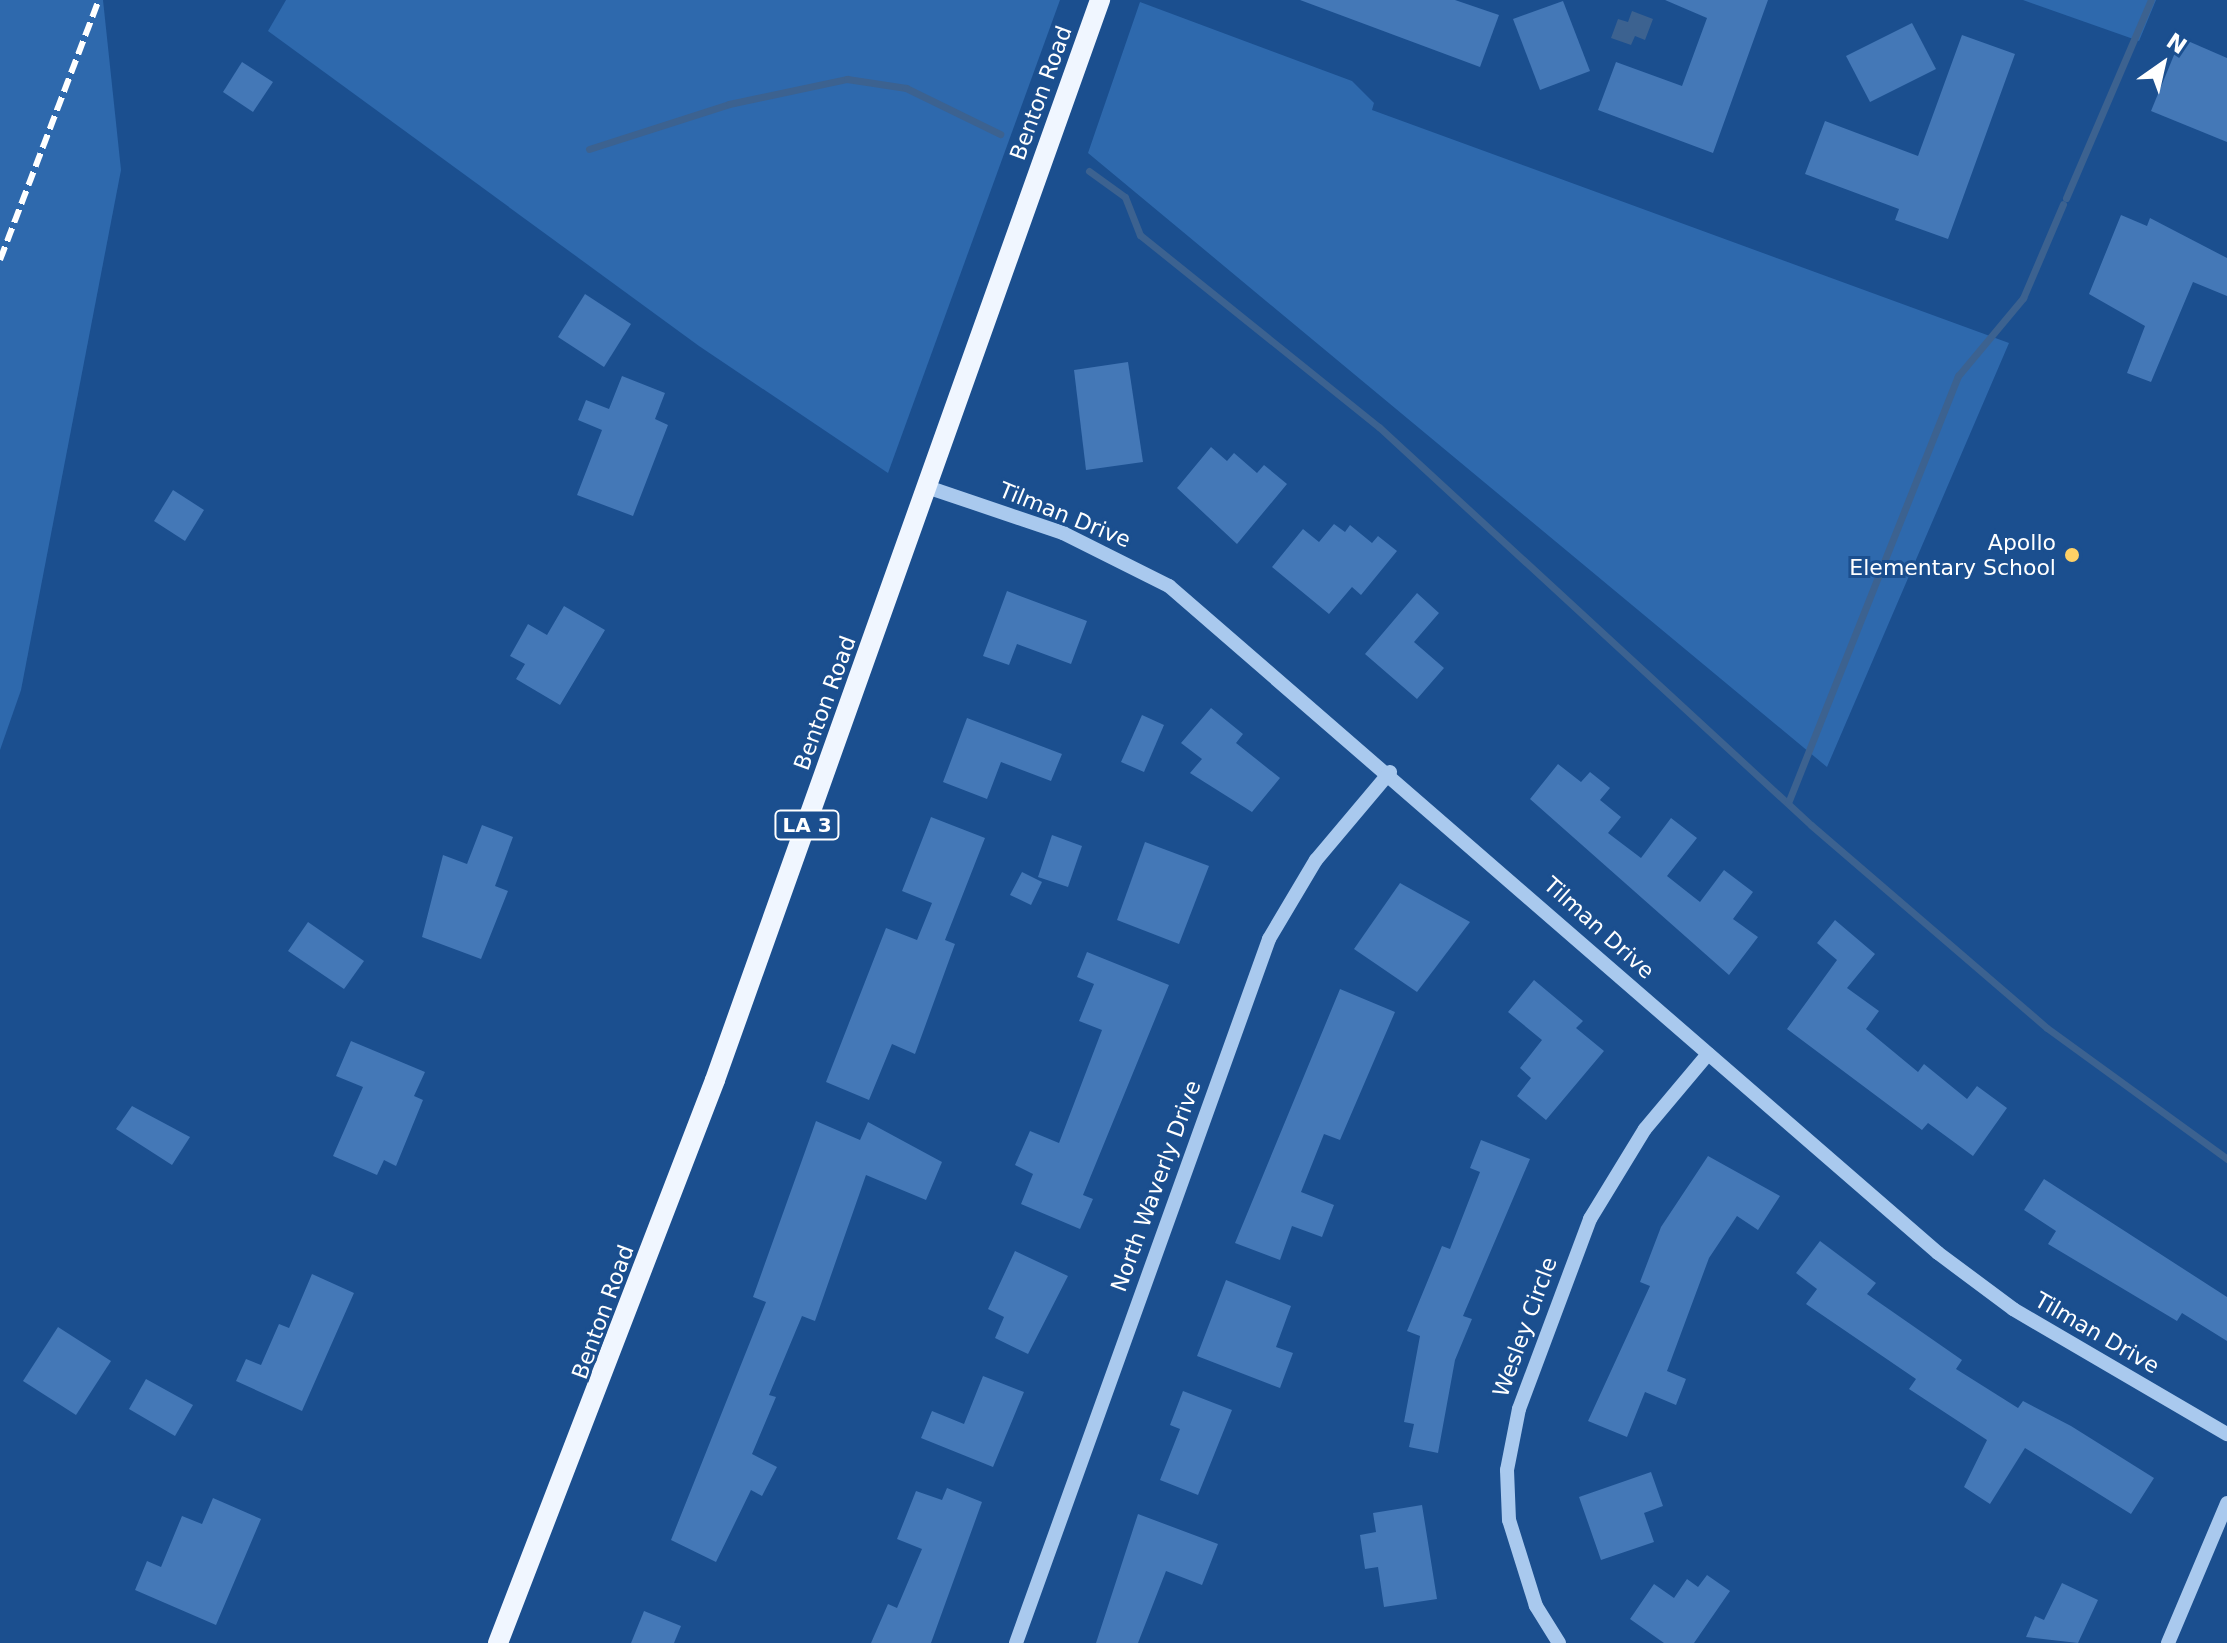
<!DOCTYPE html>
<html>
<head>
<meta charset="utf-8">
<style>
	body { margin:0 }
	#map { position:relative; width:2227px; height:1643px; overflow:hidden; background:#1b4f8f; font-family:"DejaVu Sans",sans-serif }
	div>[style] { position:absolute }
	.green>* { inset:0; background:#2e69ad }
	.water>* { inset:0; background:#3c6290 }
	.stream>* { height:7px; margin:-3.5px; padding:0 3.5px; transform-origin:3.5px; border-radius:3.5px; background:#3c6290 }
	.building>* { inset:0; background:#4478b7 }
	.minor>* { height:14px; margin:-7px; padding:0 7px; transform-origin:7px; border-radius:7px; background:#a9c9ee }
	.major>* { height:20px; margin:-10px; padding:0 10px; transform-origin:10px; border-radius:10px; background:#f0f6ff }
	.rail>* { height:6px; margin-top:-3px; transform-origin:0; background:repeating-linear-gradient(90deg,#fff 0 14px,transparent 0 20px) }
	.dots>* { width:22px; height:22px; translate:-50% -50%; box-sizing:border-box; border:4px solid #1b4f8f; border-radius:50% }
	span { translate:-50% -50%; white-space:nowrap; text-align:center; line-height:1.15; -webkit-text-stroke:6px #1b4f8f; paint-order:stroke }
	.shield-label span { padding:2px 6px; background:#1b4f8f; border:2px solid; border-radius:6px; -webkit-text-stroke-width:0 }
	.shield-label { font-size:20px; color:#fff; font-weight:700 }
	.street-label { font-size:22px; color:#fff }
	.poi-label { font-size:22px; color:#fff }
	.right { translate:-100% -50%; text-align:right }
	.north { position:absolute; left:2123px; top:24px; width:80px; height:80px; -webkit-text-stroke:6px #1b4f8f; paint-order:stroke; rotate:34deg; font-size:22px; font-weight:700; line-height:32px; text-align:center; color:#fff }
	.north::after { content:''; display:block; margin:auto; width:28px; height:36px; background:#fff; clip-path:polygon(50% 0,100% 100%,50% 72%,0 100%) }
</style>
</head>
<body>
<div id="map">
	<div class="green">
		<div style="clip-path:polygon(0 0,103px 0,121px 170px,21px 690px,0 750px)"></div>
		<div style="clip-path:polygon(286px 0,1060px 0,888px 473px,699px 346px,268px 31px)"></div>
		<div style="clip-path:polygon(2023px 0,2156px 0,2139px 41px)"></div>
		<div style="clip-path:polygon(1140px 2px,1352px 81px,1374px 103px,1372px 110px,2009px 343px,1827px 767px,1088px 153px)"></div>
	</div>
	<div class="water">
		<div style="clip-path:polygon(1632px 11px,1653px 19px,1645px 40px,1635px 36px,1631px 45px,1611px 38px,1618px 19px,1628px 22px)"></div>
	</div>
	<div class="stream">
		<div style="left:589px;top:149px;width:147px;rotate:-17.8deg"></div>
		<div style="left:729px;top:104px;width:121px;rotate:-12deg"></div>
		<div style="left:847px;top:79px;width:60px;rotate:8.7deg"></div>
		<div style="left:906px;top:88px;width:105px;rotate:26.1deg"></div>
		<div style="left:1089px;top:171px;width:44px;rotate:35.8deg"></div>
		<div style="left:1125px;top:197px;width:41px;rotate:68.5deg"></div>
		<div style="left:1140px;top:235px;width:307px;rotate:38.8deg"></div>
		<div style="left:1379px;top:427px;width:587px;rotate:42.65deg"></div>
		<div style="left:1811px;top:825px;width:311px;rotate:40.7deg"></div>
		<div style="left:2047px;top:1028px;width:223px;rotate:36deg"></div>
		<div style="left:2066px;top:198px;width:215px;rotate:-66.8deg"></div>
		<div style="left:1788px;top:803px;width:460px;rotate:-68.3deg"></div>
		<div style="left:1958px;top:376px;width:102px;rotate:-50.2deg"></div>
		<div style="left:2023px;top:298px;width:102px;rotate:-66.9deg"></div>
	</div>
	<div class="building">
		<div style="clip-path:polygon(1300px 0,1455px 0,1499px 15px,1480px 67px)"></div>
		<div style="clip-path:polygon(1665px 0,1768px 0,1713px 153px,1598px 110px,1616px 62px,1682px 86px,1707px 18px)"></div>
		<div style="clip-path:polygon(1563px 1px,1590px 71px,1540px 90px,1513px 19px)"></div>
		<div style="clip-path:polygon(1912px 23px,1936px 69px,1870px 102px,1846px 56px)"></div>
		<div style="clip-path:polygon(1962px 35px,2015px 54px,1948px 239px,1895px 220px,1899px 209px,1805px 174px,1825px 121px,1918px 156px)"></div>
		<div style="clip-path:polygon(2181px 38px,2227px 58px,2227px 142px,2151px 111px)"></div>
		<div style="clip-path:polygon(242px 62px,273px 82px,253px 112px,223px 92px)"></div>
		<div style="clip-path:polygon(2121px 215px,2147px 226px,2150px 218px,2227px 258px,2227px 296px,2193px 282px,2151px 382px,2127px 373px,2145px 326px,2089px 294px)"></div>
		<div style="clip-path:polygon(585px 294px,631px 324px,604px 367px,558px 337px)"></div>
		<div style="clip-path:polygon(1128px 362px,1143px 462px,1086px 470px,1074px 370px)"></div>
		<div style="clip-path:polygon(622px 376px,665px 393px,655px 419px,668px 425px,633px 516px,577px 495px,602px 430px,578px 420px,586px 400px,609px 409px)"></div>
		<div style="clip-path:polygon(1211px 447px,1227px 461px,1234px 453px,1257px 473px,1264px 465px,1287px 484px,1237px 544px,1177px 488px)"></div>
		<div style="clip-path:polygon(173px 490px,204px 510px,185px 541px,154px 521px)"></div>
		<div style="clip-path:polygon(1334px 524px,1345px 532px,1350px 525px,1372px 543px,1378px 536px,1397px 551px,1361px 595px,1352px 587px,1329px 614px,1272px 567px,1303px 529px,1319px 542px)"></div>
		<div style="clip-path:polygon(1007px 591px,1087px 621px,1071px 664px,1017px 644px,1009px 665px,983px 656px)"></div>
		<div style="clip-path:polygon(1417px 593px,1439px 613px,1414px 642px,1444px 668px,1417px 699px,1365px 654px)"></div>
		<div style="clip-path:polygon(564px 606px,605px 630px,560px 705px,516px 679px,525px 664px,510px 656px,528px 624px,547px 635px)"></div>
		<div style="clip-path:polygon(1211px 708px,1243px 734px,1236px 743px,1280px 778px,1252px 812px,1190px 773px,1202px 759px,1181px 743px)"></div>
		<div style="clip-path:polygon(1142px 715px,1164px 725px,1144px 772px,1121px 762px)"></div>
		<div style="clip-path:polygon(967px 718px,1062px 754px,1051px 781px,1001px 762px,987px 799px,943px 782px)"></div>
		<div style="clip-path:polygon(1558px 764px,1581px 782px,1590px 772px,1610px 788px,1600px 800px,1621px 817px,1608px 833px,1641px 858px,1671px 818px,1697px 838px,1667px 876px,1700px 902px,1724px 870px,1753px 892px,1733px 919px,1758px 937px,1729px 975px,1530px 799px)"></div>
		<div style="clip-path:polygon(931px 817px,985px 838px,945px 940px,955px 944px,915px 1054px,892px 1044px,869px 1100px,826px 1082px,886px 928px,917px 940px,932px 903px,902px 891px)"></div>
		<div style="clip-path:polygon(482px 825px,513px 837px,495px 886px,508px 891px,481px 959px,422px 937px,443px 855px,467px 864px)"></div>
		<div style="clip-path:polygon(1052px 835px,1082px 846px,1068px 887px,1038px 877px)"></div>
		<div style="clip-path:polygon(1145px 842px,1209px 866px,1179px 944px,1117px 920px)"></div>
		<div style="clip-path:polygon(1022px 872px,1042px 882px,1031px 905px,1010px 895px)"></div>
		<div style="clip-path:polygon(1400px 883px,1470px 922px,1417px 992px,1354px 949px)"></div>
		<div style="clip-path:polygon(1835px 920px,1875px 954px,1847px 988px,1879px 1011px,1866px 1029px,1918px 1072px,1924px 1064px,1967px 1099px,1977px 1086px,2007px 1108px,1973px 1156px,1928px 1123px,1922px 1130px,1787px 1029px,1837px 960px,1817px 943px)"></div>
		<div style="clip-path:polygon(308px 922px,364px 961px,344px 989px,288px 951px)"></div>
		<div style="clip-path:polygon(1087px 952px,1169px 985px,1083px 1195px,1093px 1199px,1080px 1229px,1021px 1204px,1033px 1174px,1015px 1165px,1030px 1131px,1059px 1143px,1102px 1030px,1079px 1021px,1094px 984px,1077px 977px)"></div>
		<div style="clip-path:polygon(1534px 980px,1583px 1021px,1576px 1028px,1604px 1051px,1546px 1120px,1517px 1096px,1531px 1078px,1520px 1068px,1542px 1040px,1508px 1012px)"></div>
		<div style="clip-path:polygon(1340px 989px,1395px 1012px,1340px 1140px,1324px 1134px,1301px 1192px,1334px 1205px,1322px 1237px,1292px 1226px,1280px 1260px,1235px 1243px)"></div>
		<div style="clip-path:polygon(351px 1041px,425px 1072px,414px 1096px,423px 1100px,396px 1166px,384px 1160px,377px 1175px,333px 1156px,363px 1087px,336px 1076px)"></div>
		<div style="clip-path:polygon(132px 1106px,190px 1137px,172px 1165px,116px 1129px)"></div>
		<div style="clip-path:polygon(816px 1121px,860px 1140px,868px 1122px,942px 1162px,926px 1200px,866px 1175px,815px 1321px,802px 1316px,769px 1395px,776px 1397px,752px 1454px,777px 1467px,762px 1496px,751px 1490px,716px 1562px,671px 1540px,766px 1302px,753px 1297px)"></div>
		<div style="clip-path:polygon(1481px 1140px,1530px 1159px,1463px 1316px,1472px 1319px,1455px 1360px,1438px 1453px,1409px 1447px,1414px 1424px,1404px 1422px,1420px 1336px,1407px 1331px,1442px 1246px,1450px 1249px,1480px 1172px,1470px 1168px)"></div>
		<div style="clip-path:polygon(1708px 1156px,1780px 1196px,1758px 1230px,1737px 1216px,1709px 1258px,1667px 1371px,1686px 1379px,1676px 1405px,1645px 1392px,1627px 1437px,1588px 1421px,1650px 1286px,1640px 1282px,1661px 1227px)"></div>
		<div style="clip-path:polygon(2044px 1179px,2227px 1297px,2227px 1341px,2182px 1313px,2177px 1321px,2048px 1244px,2056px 1231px,2024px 1210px)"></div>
		<div style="clip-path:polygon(1820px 1241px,1876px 1283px,1867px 1294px,1962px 1360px,1956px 1369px,2018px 1408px,2023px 1401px,2071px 1426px,2154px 1478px,2131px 1514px,2025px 1448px,1990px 1504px,1964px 1487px,1987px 1440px,1909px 1389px,1916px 1379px,1806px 1304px,1817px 1289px,1796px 1273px)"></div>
		<div style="clip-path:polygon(1015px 1251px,1068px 1276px,1028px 1354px,995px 1338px,1004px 1317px,988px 1309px)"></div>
		<div style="clip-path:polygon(312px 1274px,354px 1293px,302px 1411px,236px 1381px,246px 1359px,261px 1365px,279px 1324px,289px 1328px)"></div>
		<div style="clip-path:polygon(1226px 1280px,1291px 1306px,1276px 1347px,1293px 1353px,1280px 1388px,1197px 1356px)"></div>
		<div style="clip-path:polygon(58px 1327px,111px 1361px,76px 1415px,23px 1381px)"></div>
		<div style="clip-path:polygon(983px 1376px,1024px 1392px,993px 1467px,921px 1438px,932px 1411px,964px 1424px)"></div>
		<div style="clip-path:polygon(146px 1379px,193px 1405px,175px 1436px,129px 1409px)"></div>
		<div style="clip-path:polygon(1183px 1391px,1232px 1410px,1198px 1495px,1160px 1480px,1180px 1429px,1170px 1425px)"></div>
		<div style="clip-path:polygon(1651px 1472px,1663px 1506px,1644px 1513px,1654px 1542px,1601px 1560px,1579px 1497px)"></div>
		<div style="clip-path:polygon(947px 1488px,982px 1502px,931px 1643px,871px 1643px,888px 1604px,897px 1608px,922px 1549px,897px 1539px,916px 1491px,942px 1500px)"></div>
		<div style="clip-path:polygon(213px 1498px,261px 1519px,216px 1625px,135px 1590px,147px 1561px,161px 1567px,182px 1516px,202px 1524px)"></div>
		<div style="clip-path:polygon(1422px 1505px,1437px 1599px,1384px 1607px,1378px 1567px,1365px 1569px,1360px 1535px,1376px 1532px,1373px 1513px)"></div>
		<div style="clip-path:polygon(1138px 1514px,1218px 1544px,1202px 1585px,1166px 1571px,1138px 1643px,1096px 1643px)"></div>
		<div style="clip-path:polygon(1707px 1575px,1730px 1591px,1694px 1643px,1664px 1643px,1630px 1619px,1654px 1584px,1674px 1598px,1687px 1579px,1698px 1587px)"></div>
		<div style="clip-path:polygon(2062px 1583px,2098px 1600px,2078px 1643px,2026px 1637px,2035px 1616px,2044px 1620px)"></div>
		<div style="clip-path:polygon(644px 1611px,681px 1626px,674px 1643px,631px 1643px)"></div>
	</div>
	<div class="minor">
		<div style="left:927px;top:487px;width:144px;rotate:18.7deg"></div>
		<div style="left:1063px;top:533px;width:119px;rotate:26.6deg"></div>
		<div style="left:1169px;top:586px;width:1018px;rotate:40.94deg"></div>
		<div style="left:1938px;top:1253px;width:94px;rotate:36.7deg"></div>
		<div style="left:2013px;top:1309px;width:248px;rotate:30.3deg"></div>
		<div style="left:1016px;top:1643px;width:748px;rotate:-70.23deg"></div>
		<div style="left:1269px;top:939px;width:92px;rotate:-59.3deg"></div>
		<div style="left:1316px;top:860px;width:115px;rotate:-49.9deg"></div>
		<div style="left:1559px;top:1643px;width:44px;rotate:-121.9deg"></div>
		<div style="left:1536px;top:1606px;width:90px;rotate:-107.4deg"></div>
		<div style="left:1509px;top:1520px;width:50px;rotate:-92.3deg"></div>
		<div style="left:1507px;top:1470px;width:62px;rotate:-78.9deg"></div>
		<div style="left:1519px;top:1409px;width:203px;rotate:-69.5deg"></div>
		<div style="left:1590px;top:1219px;width:105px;rotate:-58.6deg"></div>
		<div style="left:1645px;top:1129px;width:98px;rotate:-50deg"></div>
		<div style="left:2168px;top:1643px;width:152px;rotate:-67.1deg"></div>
	</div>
	<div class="major">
		<div style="left:498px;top:1643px;width:603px;rotate:-68.92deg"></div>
		<div style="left:715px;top:1080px;width:1147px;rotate:-70.38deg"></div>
	</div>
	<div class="rail">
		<div style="left:0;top:260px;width:278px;rotate:-69.2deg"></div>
	</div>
	<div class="dots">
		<div style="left:2072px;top:555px;background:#ffd166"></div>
	</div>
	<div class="shield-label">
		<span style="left:807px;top:825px">LA 3</span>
	</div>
	<div class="street-label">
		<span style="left:1041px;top:93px;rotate:-70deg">Benton Road</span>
		<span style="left:1065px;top:515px;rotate:22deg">Tilman Drive</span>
		<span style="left:825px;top:703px;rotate:-70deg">Benton Road</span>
		<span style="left:1599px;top:928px;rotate:42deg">Tilman Drive</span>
		<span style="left:1156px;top:1186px;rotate:-70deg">North Waverly Drive</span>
		<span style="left:603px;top:1312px;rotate:-70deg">Benton Road</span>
		<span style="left:1525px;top:1327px;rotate:-70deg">Wesley Circle</span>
		<span style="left:2097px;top:1333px;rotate:30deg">Tilman Drive</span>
	</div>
	<div class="poi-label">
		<span class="right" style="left:2056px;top:555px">Apollo<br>Elementary School</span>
	</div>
	<div class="north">N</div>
</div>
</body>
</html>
